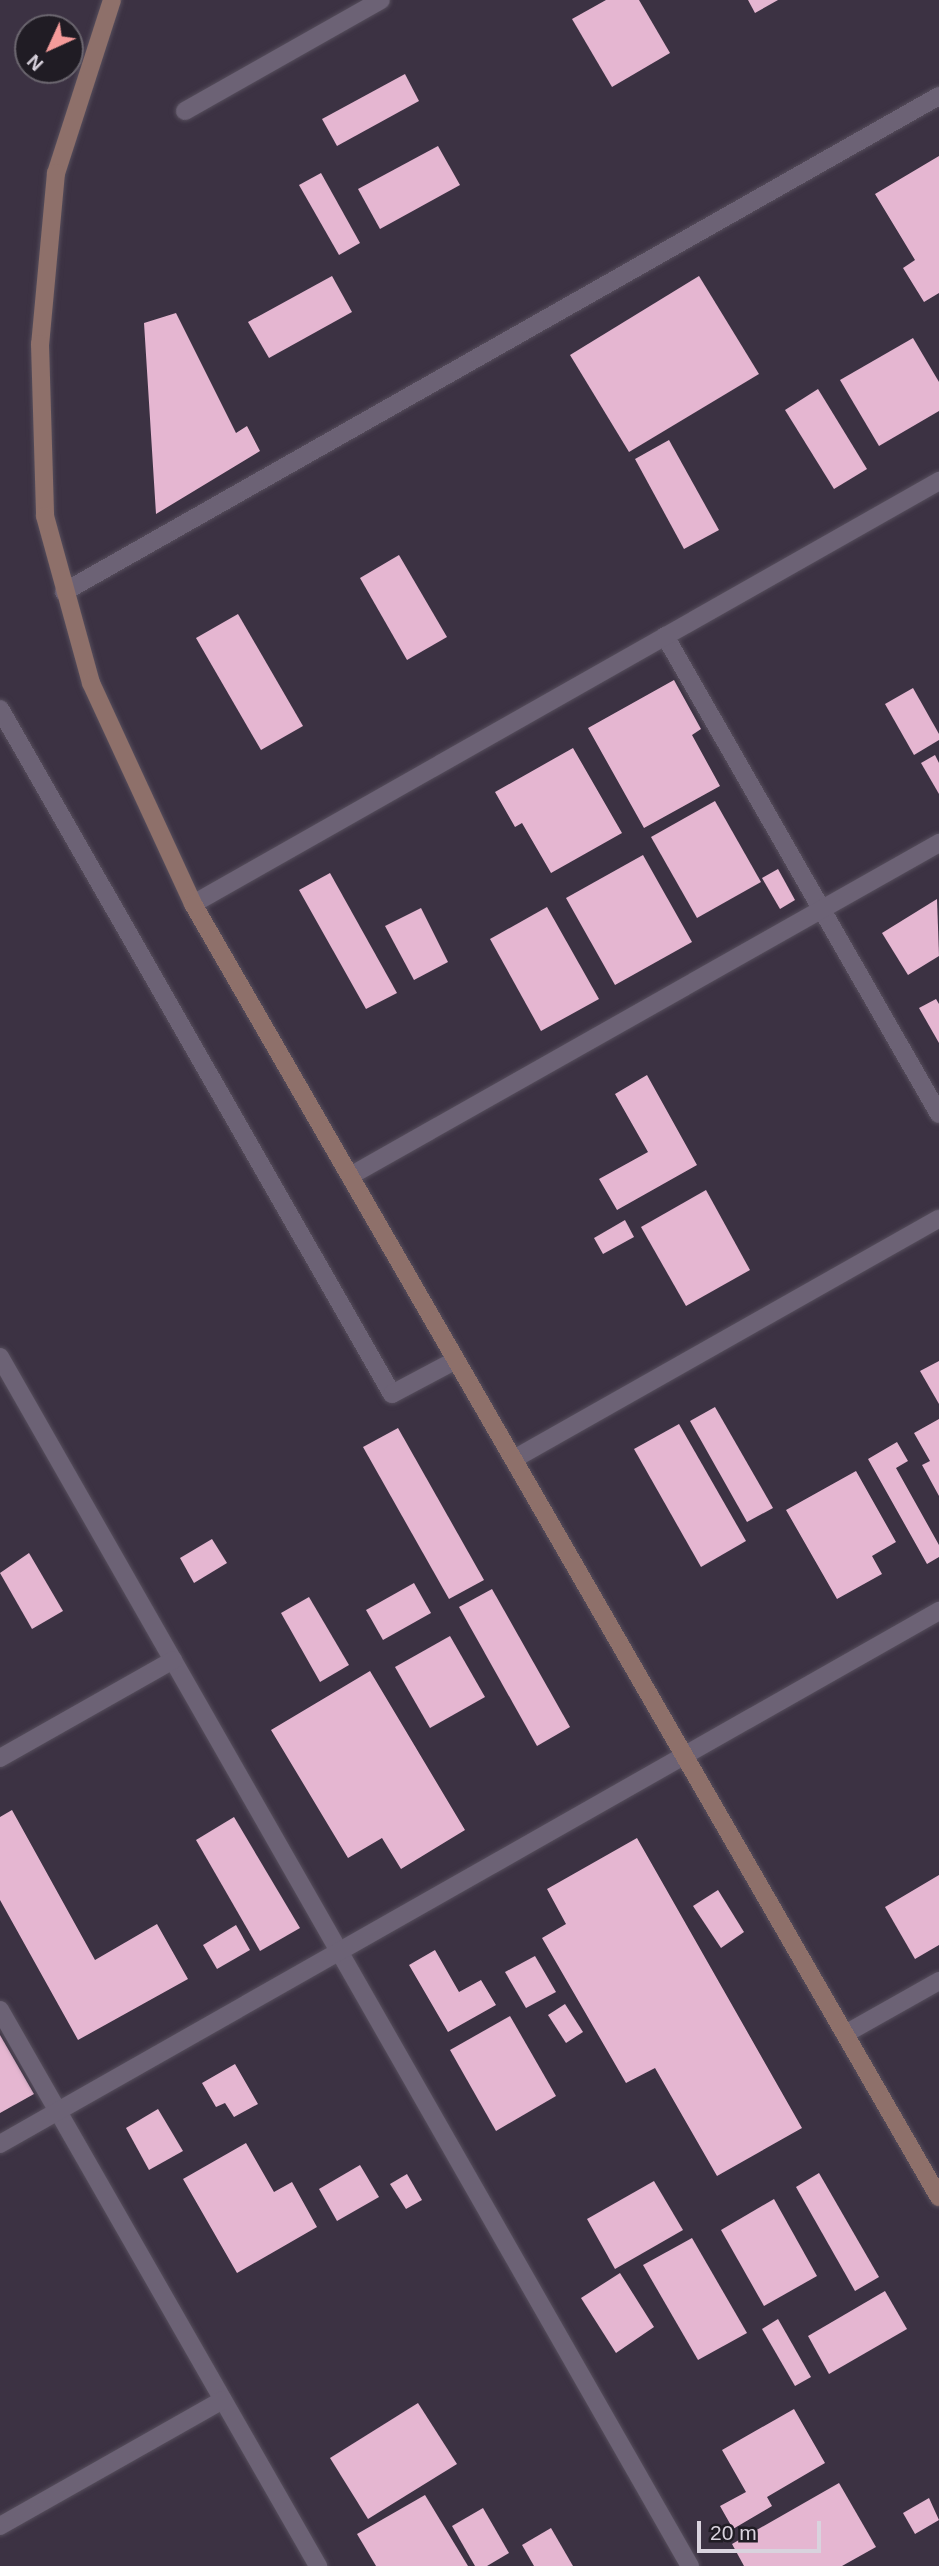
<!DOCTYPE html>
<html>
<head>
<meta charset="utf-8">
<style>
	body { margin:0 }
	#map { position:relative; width:939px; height:2566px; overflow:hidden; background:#3c3243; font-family:Helvetica,sans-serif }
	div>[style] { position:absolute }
	.building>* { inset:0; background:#e5b6d1 }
	.roads { filter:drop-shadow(0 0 2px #564e5c) drop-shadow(0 0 2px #564e5c) }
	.minor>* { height:18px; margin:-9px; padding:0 9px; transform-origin:9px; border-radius:9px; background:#6c6275 }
	.secondary>* { height:18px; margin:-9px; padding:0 9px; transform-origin:9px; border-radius:9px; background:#8e706a }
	span { translate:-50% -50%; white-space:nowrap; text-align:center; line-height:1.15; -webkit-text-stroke:7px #201c24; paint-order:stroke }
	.north { position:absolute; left:14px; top:14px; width:70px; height:70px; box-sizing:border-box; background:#201c24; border:2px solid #6a656e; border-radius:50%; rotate:225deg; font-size:19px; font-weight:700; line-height:28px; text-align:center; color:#d9d3de }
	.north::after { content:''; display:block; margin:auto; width:24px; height:32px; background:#f59b9a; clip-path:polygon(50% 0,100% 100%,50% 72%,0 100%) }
	.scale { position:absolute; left:697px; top:2521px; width:124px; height:32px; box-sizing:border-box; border:4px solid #d9d3de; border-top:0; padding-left:9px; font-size:21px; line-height:24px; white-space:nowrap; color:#d9d3de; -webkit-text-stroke:5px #201c24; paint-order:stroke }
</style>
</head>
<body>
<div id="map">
	<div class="building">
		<div style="clip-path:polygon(606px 0,639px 0,670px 53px,612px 87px,572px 19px)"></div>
		<div style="clip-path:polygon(748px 0,778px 0,755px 13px)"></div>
		<div style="clip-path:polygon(405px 74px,419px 101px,337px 146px,322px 119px)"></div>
		<div style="clip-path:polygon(438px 146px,460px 185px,380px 229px,358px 189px)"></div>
		<div style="clip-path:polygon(939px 156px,939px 293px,924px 302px,903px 268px,915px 260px,875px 194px)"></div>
		<div style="clip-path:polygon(321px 173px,360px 243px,339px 255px,299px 185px)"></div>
		<div style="clip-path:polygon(332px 276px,352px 312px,269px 358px,248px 322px)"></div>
		<div style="clip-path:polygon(699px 276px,759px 374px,629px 452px,570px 355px)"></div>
		<div style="clip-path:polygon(176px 313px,236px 433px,247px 426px,260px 451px,156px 514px,144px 323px)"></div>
		<div style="clip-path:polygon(913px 338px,939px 382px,939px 411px,879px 446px,840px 380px)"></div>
		<div style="clip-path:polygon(818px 389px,867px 469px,834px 489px,785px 410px)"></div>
		<div style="clip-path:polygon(669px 440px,719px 530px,684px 549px,635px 459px)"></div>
		<div style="clip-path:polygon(399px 555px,447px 637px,407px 660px,360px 578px)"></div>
		<div style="clip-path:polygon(238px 614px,303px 726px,261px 750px,196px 638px)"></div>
		<div style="clip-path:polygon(674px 680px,701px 729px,692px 735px,720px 786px,644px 828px,588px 728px)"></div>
		<div style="clip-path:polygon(913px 688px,939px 734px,939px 740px,914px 755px,885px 704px)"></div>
		<div style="clip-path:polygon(573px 748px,622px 833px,551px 873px,522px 823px,515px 827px,495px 792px)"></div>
		<div style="clip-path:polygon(935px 755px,939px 763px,939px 794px,921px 763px)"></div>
		<div style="clip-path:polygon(715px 801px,761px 882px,697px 918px,651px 837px)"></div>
		<div style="clip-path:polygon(643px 855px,692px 942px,615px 985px,566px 898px)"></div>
		<div style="clip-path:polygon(778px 869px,795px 900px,780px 909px,762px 878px)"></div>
		<div style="clip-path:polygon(330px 873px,397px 993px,366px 1009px,299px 890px)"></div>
		<div style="clip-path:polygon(937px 899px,939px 956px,908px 975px,882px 933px)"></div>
		<div style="clip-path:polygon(547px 907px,599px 999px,541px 1031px,490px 939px)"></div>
		<div style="clip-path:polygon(421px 908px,448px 962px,414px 980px,385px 926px)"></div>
		<div style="clip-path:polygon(936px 999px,939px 1004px,939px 1043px,919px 1008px)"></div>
		<div style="clip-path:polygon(647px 1075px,697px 1165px,617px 1210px,599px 1179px,648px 1152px,615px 1094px)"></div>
		<div style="clip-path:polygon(706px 1190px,750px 1270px,686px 1306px,641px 1227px)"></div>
		<div style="clip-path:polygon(625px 1220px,634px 1237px,603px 1254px,594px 1238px)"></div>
		<div style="clip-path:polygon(939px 1361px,939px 1404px,920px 1371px)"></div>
		<div style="clip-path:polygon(715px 1407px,773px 1508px,747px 1522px,690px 1421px)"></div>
		<div style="clip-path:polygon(939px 1419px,939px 1496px,922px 1465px,930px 1461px,914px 1433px)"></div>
		<div style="clip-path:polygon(679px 1424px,746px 1541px,701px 1567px,634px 1449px)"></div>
		<div style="clip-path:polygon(398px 1428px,484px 1580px,449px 1599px,363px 1447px)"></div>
		<div style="clip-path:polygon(897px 1442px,908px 1461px,896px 1468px,939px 1545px,939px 1557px,927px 1564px,868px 1459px)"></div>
		<div style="clip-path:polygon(856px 1471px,896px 1542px,872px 1556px,882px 1574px,837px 1599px,786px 1510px)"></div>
		<div style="clip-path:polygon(212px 1539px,227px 1563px,194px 1583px,180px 1558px)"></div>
		<div style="clip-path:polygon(29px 1553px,63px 1611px,32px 1629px,0 1573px)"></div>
		<div style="clip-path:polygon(414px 1583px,431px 1613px,383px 1640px,366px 1610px)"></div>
		<div style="clip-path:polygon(492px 1589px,570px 1727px,537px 1746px,459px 1607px)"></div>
		<div style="clip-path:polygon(309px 1597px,349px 1665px,320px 1682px,281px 1613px)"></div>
		<div style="clip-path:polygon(450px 1636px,485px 1697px,430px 1728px,395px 1667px)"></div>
		<div style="clip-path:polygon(370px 1671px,465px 1830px,401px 1869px,382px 1838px,348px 1858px,271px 1730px)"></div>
		<div style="clip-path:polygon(12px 1810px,95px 1960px,157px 1924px,188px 1979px,78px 2040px,0 1900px,0 1817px)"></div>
		<div style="clip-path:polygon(234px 1817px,300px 1928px,260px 1951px,196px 1840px)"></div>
		<div style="clip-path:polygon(637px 1838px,802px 2128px,717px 2176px,655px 2068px,626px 2083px,542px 1938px,566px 1924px,547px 1889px)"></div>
		<div style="clip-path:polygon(939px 1875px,939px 1945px,915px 1959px,885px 1907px)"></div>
		<div style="clip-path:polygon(718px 1890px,744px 1932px,721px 1948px,693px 1906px)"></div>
		<div style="clip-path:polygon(236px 1925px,250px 1950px,217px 1969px,203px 1945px)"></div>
		<div style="clip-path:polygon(435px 1950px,459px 1992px,481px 1980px,496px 2005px,448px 2032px,409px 1965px)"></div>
		<div style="clip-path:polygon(535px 1956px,556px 1992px,526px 2008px,505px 1972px)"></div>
		<div style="clip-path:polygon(565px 2004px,583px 2032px,566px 2043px,548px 2015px)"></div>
		<div style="clip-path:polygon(510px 2016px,556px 2096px,496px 2131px,450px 2050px)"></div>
		<div style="clip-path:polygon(0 2035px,34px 2094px,0 2113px)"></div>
		<div style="clip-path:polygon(235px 2064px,258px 2104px,234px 2117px,225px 2103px,216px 2107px,202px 2083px)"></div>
		<div style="clip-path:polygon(158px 2109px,183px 2151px,149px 2170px,126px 2128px)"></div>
		<div style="clip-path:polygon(246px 2143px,274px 2192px,292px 2182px,317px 2227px,237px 2273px,183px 2179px)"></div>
		<div style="clip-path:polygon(360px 2165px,379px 2197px,337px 2221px,319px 2189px)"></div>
		<div style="clip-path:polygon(819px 2173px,879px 2277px,855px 2291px,796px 2187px)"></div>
		<div style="clip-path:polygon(407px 2174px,422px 2200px,406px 2209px,390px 2184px)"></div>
		<div style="clip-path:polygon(654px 2181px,683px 2230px,615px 2269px,587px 2219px)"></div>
		<div style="clip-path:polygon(774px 2199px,817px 2276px,764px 2306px,721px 2230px)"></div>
		<div style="clip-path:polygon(692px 2238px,747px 2333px,698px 2360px,643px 2265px)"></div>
		<div style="clip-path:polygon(620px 2273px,654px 2327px,616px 2353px,581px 2298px)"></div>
		<div style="clip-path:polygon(885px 2291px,907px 2329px,829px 2374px,808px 2336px)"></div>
		<div style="clip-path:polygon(778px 2319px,811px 2377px,795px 2386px,762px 2329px)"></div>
		<div style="clip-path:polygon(418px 2403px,457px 2464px,368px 2519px,330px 2458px)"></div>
		<div style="clip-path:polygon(794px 2409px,825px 2463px,767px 2497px,772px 2506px,733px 2529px,720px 2506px,746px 2492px,722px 2450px)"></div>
		<div style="clip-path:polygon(839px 2483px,876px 2547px,842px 2566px,744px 2566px,732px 2544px)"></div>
		<div style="clip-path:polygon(425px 2495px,468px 2566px,376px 2566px,357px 2534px)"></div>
		<div style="clip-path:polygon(929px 2498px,939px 2520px,915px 2534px,903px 2513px)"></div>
		<div style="clip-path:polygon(483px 2508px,509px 2553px,487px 2566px,475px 2566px,452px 2526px)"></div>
		<div style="clip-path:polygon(551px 2528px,573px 2566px,534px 2566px,522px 2545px)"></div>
	</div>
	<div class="roads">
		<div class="minor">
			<div style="left:185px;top:111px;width:225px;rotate:-29.5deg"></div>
			<div style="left:64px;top:592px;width:1006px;rotate:-29.55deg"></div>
			<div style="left:665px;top:636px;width:551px;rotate:60.18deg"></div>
			<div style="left:0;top:709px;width:789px;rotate:60.22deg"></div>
			<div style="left:392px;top:1394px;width:72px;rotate:-28deg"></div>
			<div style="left:193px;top:904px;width:858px;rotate:-29.55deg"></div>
			<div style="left:350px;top:1176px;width:677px;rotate:-29.48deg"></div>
			<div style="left:0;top:1357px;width:1392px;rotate:60.29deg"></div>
			<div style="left:514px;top:1459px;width:488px;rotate:-29.5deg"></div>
			<div style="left:0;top:1758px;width:199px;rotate:-29.5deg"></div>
			<div style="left:0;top:2010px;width:641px;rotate:60.23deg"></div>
			<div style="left:845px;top:2034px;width:108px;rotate:-29.4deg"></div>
			<div style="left:0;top:2144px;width:1080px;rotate:-29.58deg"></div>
			<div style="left:0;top:2526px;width:256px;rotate:-29.5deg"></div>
		</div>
		<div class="secondary">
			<div style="left:112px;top:0;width:182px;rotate:107.9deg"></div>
			<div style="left:56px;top:173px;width:172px;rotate:95.3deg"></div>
			<div style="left:40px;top:344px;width:172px;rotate:88.3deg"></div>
			<div style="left:45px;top:516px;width:173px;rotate:74.6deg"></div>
			<div style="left:91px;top:683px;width:243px;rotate:65.2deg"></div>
			<div style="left:193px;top:904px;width:1493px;rotate:60.02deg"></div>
		</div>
	</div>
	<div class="north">N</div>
	<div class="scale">20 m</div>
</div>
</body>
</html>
